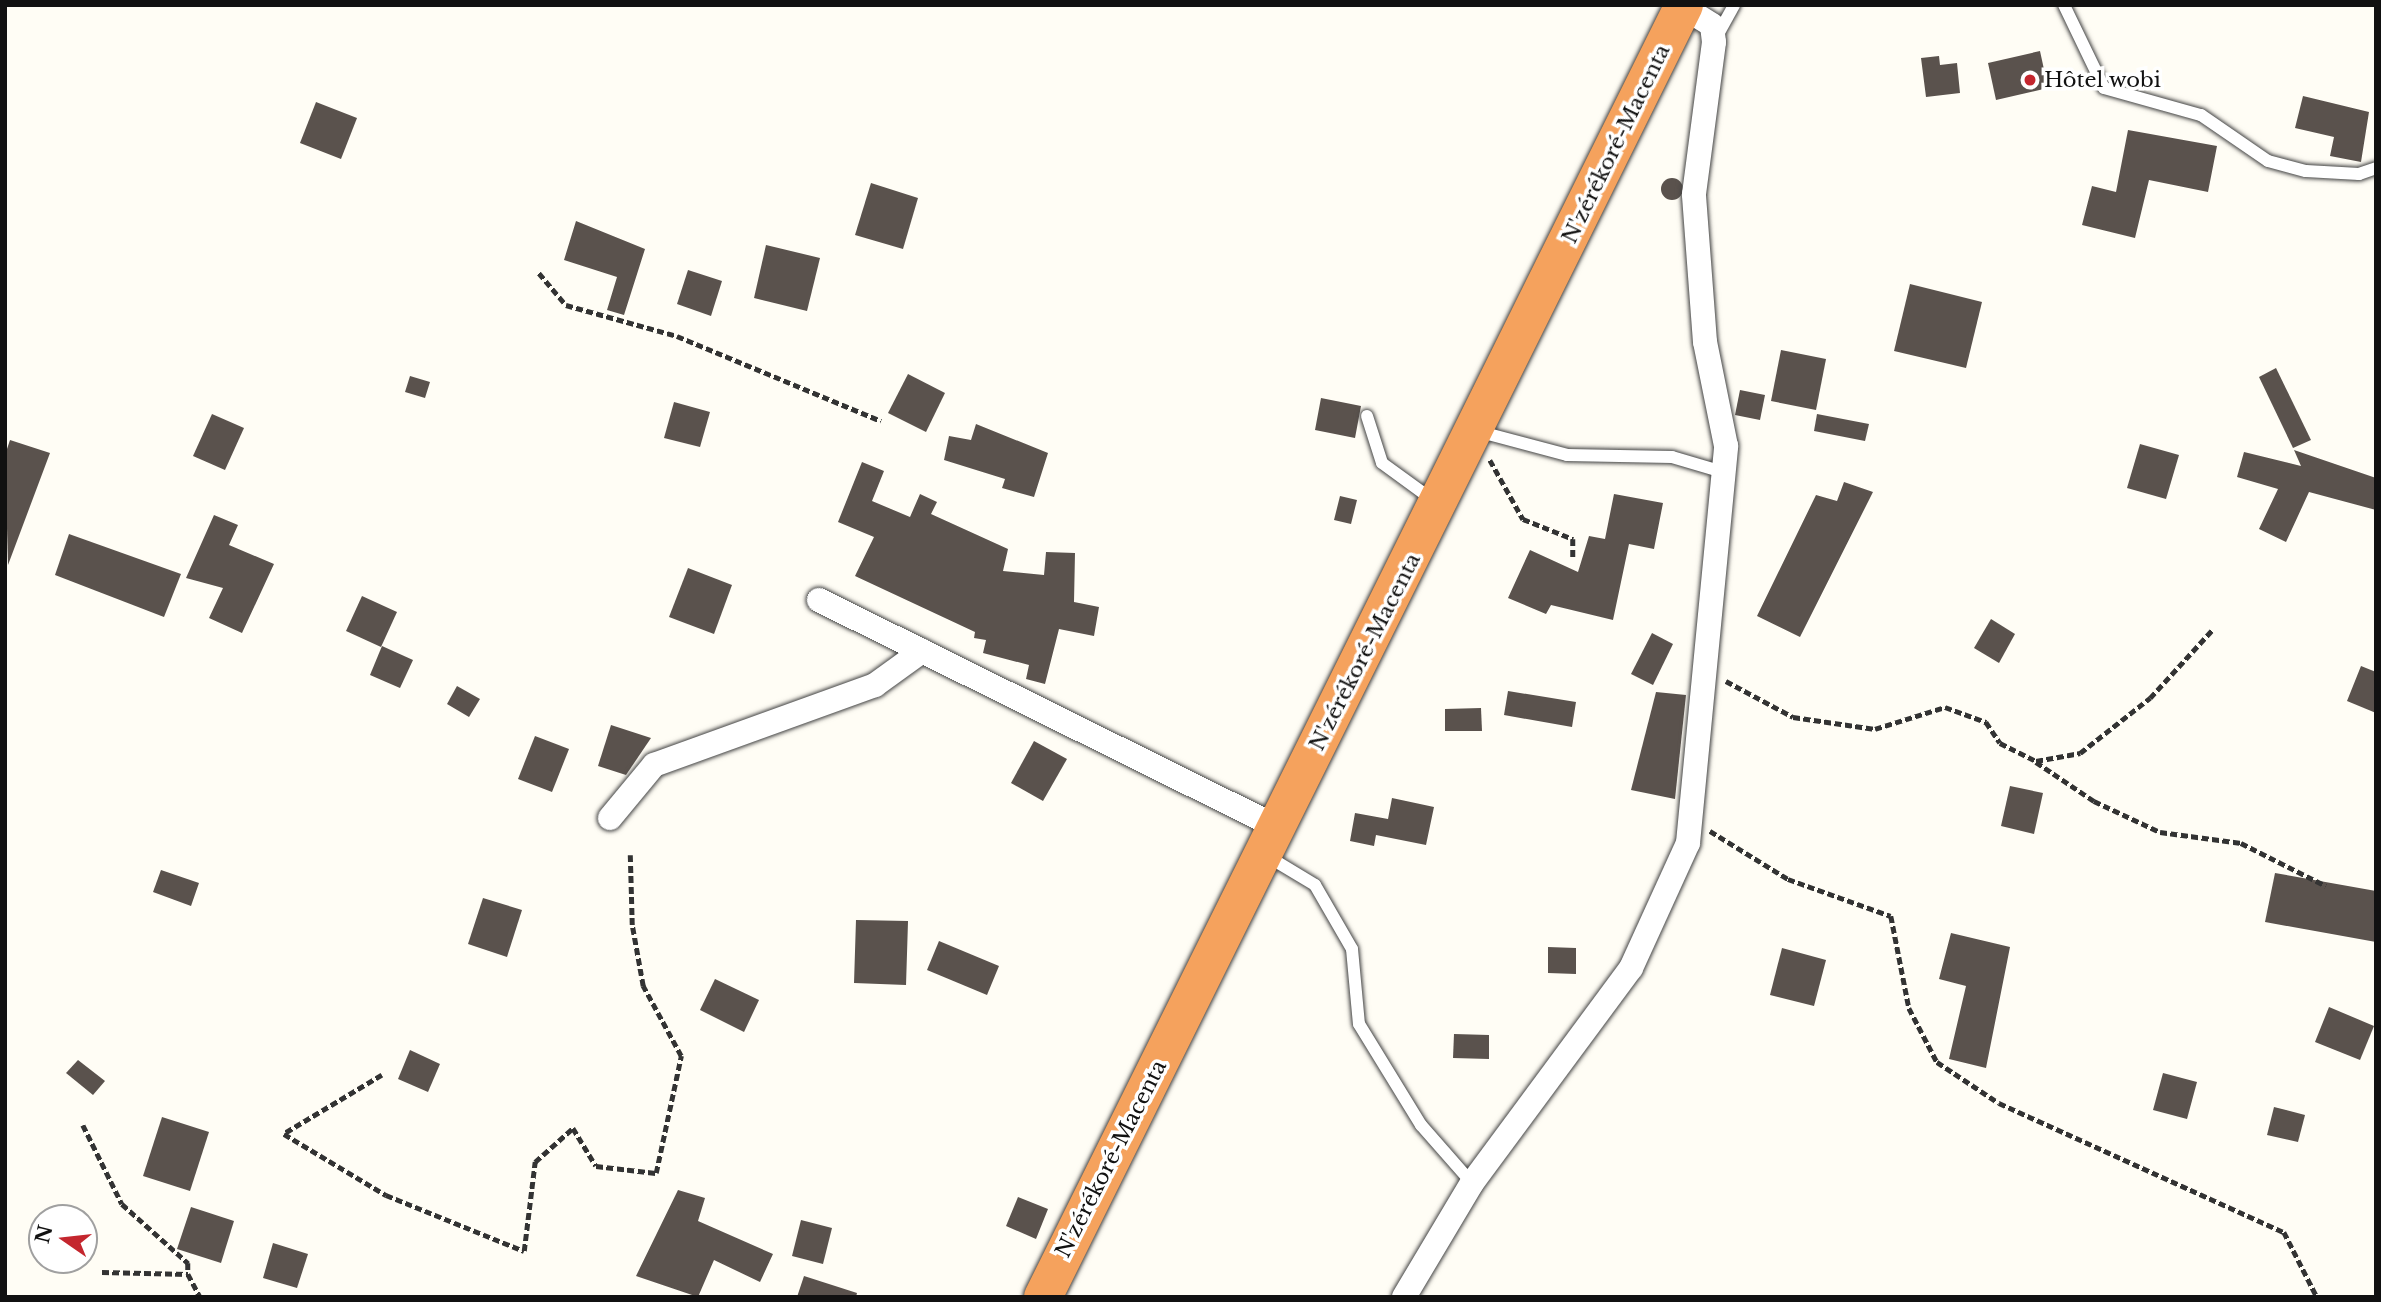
<!DOCTYPE html>
<html>
<head>
<meta charset="utf-8">
<style>
	body { margin:0 }
	#map { position:relative; width:2381px; height:1302px; overflow:hidden; background:#fffdf5; font-family:"Libre Baskerville",serif }
	div>[style] { position:absolute }
	.building>* { inset:0; background:#5a524d }
	.round { border-radius:50% }
	.path>* { height:4.5px; margin-top:-2.25px; transform-origin:0; background:repeating-linear-gradient(90deg,#333 0 7px,transparent 0 10.5px) }
	.roads { filter:drop-shadow(0 0 2px #444) drop-shadow(0 0 2px #444) }
	.lane>* { height:12px; margin:-6px; padding:0 6px; transform-origin:6px; border-radius:6px; background:#fff }
	.street>* { height:24px; margin:-12px; padding:0 12px; transform-origin:12px; border-radius:12px; background:#fff }
	.highway>* { height:38px; margin:-19px; padding:0 19px; transform-origin:19px; border-radius:19px; background:#f5a25d }
	.dots>* { width:19px; height:19px; translate:-50% -50%; box-sizing:border-box; border:4px solid #fff; border-radius:50% }
	span { translate:-50% -50%; white-space:nowrap; text-align:center; line-height:1.15; -webkit-text-stroke:7px #fff; paint-order:stroke }
	.poi-label { font-size:21px; color:#111 }
	.left { translate:0 -50%; text-align:left }
	.street-label { font-size:21px; color:#111 }
	.frame { position:absolute; inset:0; border:7px solid #111; pointer-events:none }
	.north { position:absolute; left:28px; top:1204px; width:70px; height:70px; box-sizing:border-box; background:#fff; border:2px solid #a0a0a0; border-radius:50%; rotate:284deg; font-size:19px; font-weight:700; line-height:28px; text-align:center; color:#111 }
	.north::after { content:''; display:block; margin:auto; width:24px; height:32px; background:#c4262e; clip-path:polygon(50% 0,100% 100%,50% 72%,0 100%) }
</style>
</head>
<body>
<div id="map">
	<div class="building">
		<div style="clip-path:polygon(2040px 51px,2048px 88px,1996px 100px,1988px 63px)"></div>
		<div style="clip-path:polygon(1939px 56px,1940px 65px,1957px 63px,1960px 93px,1926px 97px,1921px 58px)"></div>
		<div style="clip-path:polygon(2303px 96px,2369px 112px,2361px 162px,2330px 156px,2334px 137px,2295px 128px)"></div>
		<div style="clip-path:polygon(316px 102px,357px 118px,341px 159px,300px 143px)"></div>
		<div style="clip-path:polygon(2128px 130px,2217px 146px,2208px 192px,2149px 180px,2135px 238px,2082px 225px,2092px 186px,2116px 192px)"></div>
		<div class="round" style="left:1661px;top:178px;width:22px;height:22px"></div>
		<div style="clip-path:polygon(871px 183px,918px 198px,903px 249px,855px 235px)"></div>
		<div style="clip-path:polygon(576px 221px,645px 249px,624px 315px,607px 310px,617px 277px,564px 260px)"></div>
		<div style="clip-path:polygon(766px 245px,820px 258px,807px 311px,754px 298px)"></div>
		<div style="clip-path:polygon(688px 270px,722px 281px,711px 316px,677px 304px)"></div>
		<div style="clip-path:polygon(1910px 284px,1982px 302px,1966px 368px,1894px 351px)"></div>
		<div style="clip-path:polygon(1781px 350px,1826px 359px,1816px 410px,1771px 401px)"></div>
		<div style="clip-path:polygon(2276px 368px,2311px 440px,2293px 448px,2259px 377px)"></div>
		<div style="clip-path:polygon(908px 374px,945px 393px,926px 432px,888px 413px)"></div>
		<div style="clip-path:polygon(410px 376px,430px 382px,425px 398px,405px 392px)"></div>
		<div style="clip-path:polygon(1740px 390px,1765px 395px,1760px 420px,1735px 415px)"></div>
		<div style="clip-path:polygon(1321px 398px,1361px 406px,1355px 438px,1315px 430px)"></div>
		<div style="clip-path:polygon(674px 402px,710px 412px,700px 447px,664px 438px)"></div>
		<div style="clip-path:polygon(212px 414px,244px 428px,225px 470px,193px 456px)"></div>
		<div style="clip-path:polygon(1817px 414px,1869px 424px,1865px 441px,1814px 431px)"></div>
		<div style="clip-path:polygon(976px 424px,1048px 453px,1034px 497px,1002px 488px,1005px 479px,944px 460px,949px 436px,971px 440px)"></div>
		<div style="clip-path:polygon(10px 440px,50px 453px,8px 565px,5px 455px)"></div>
		<div style="clip-path:polygon(2140px 444px,2179px 455px,2166px 499px,2127px 488px)"></div>
		<div style="clip-path:polygon(2294px 450px,2376px 478px,2376px 510px,2309px 492px,2286px 542px,2259px 529px,2278px 489px,2237px 477px,2244px 452px,2301px 466px)"></div>
		<div style="clip-path:polygon(862px 462px,884px 471px,872px 501px,910px 517px,920px 494px,937px 502px,931px 514px,1008px 549px,1003px 571px,1044px 575px,1046px 552px,1075px 553px,1074px 602px,1099px 607px,1094px 636px,1059px 629px,1045px 684px,1026px 679px,1029px 665px,983px 653px,986px 640px,974px 638px,975px 632px,855px 576px,874px 537px,838px 522px)"></div>
		<div style="clip-path:polygon(1844px 482px,1873px 492px,1800px 637px,1757px 616px,1816px 495px,1837px 501px)"></div>
		<div style="clip-path:polygon(1614px 494px,1663px 503px,1654px 549px,1629px 544px,1613px 620px,1551px 605px,1546px 614px,1508px 598px,1530px 550px,1578px 572px,1589px 536px,1605px 539px)"></div>
		<div style="clip-path:polygon(1340px 496px,1357px 500px,1351px 524px,1334px 520px)"></div>
		<div style="clip-path:polygon(214px 515px,238px 525px,229px 545px,274px 564px,242px 633px,209px 618px,223px 588px,186px 578px)"></div>
		<div style="clip-path:polygon(69px 534px,181px 574px,164px 617px,55px 575px)"></div>
		<div style="clip-path:polygon(688px 568px,732px 585px,714px 634px,669px 617px)"></div>
		<div style="clip-path:polygon(362px 596px,397px 612px,381px 647px,346px 631px)"></div>
		<div style="clip-path:polygon(1991px 619px,2015px 634px,1999px 663px,1974px 648px)"></div>
		<div style="clip-path:polygon(1652px 633px,1673px 644px,1653px 685px,1631px 674px)"></div>
		<div style="clip-path:polygon(382px 646px,413px 660px,400px 688px,370px 675px)"></div>
		<div style="clip-path:polygon(2361px 666px,2376px 672px,2376px 713px,2347px 701px)"></div>
		<div style="clip-path:polygon(457px 686px,480px 699px,469px 717px,447px 704px)"></div>
		<div style="clip-path:polygon(1508px 691px,1576px 702px,1572px 727px,1504px 715px)"></div>
		<div style="clip-path:polygon(1656px 692px,1686px 695px,1675px 799px,1631px 790px)"></div>
		<div style="clip-path:polygon(1481px 708px,1482px 731px,1445px 731px,1445px 709px)"></div>
		<div style="clip-path:polygon(611px 725px,651px 738px,626px 775px,598px 766px)"></div>
		<div style="clip-path:polygon(535px 736px,569px 749px,552px 792px,518px 779px)"></div>
		<div style="clip-path:polygon(1034px 741px,1067px 759px,1043px 801px,1011px 783px)"></div>
		<div style="clip-path:polygon(2010px 786px,2043px 793px,2034px 834px,2001px 826px)"></div>
		<div style="clip-path:polygon(1392px 798px,1434px 807px,1426px 845px,1376px 835px,1374px 846px,1350px 841px,1355px 813px,1388px 819px)"></div>
		<div style="clip-path:polygon(161px 870px,199px 883px,191px 906px,153px 892px)"></div>
		<div style="clip-path:polygon(2275px 873px,2376px 891px,2376px 942px,2265px 922px)"></div>
		<div style="clip-path:polygon(483px 898px,522px 910px,507px 957px,468px 944px)"></div>
		<div style="clip-path:polygon(856px 920px,908px 921px,906px 985px,854px 983px)"></div>
		<div style="clip-path:polygon(1951px 933px,2010px 947px,1986px 1068px,1949px 1059px,1966px 986px,1939px 979px)"></div>
		<div style="clip-path:polygon(939px 941px,999px 966px,987px 995px,927px 970px)"></div>
		<div style="clip-path:polygon(1548px 947px,1576px 948px,1576px 974px,1548px 973px)"></div>
		<div style="clip-path:polygon(1782px 948px,1826px 960px,1814px 1006px,1770px 995px)"></div>
		<div style="clip-path:polygon(715px 979px,759px 1000px,744px 1032px,700px 1010px)"></div>
		<div style="clip-path:polygon(2329px 1007px,2374px 1026px,2360px 1060px,2315px 1042px)"></div>
		<div style="clip-path:polygon(1454px 1034px,1489px 1035px,1489px 1059px,1453px 1058px)"></div>
		<div style="clip-path:polygon(410px 1050px,440px 1064px,428px 1092px,398px 1079px)"></div>
		<div style="clip-path:polygon(78px 1060px,105px 1081px,93px 1095px,66px 1073px)"></div>
		<div style="clip-path:polygon(2163px 1073px,2197px 1082px,2187px 1119px,2153px 1110px)"></div>
		<div style="clip-path:polygon(2274px 1107px,2305px 1115px,2298px 1142px,2267px 1135px)"></div>
		<div style="clip-path:polygon(162px 1117px,209px 1132px,190px 1191px,143px 1176px)"></div>
		<div style="clip-path:polygon(678px 1190px,705px 1198px,698px 1221px,773px 1254px,760px 1282px,714px 1260px,698px 1297px,636px 1276px)"></div>
		<div style="clip-path:polygon(1018px 1197px,1048px 1209px,1036px 1239px,1006px 1226px)"></div>
		<div style="clip-path:polygon(191px 1207px,234px 1221px,221px 1263px,177px 1249px)"></div>
		<div style="clip-path:polygon(801px 1220px,832px 1228px,823px 1264px,792px 1256px)"></div>
		<div style="clip-path:polygon(273px 1243px,308px 1254px,297px 1288px,263px 1278px)"></div>
		<div style="clip-path:polygon(804px 1276px,857px 1293px,856px 1297px,797px 1297px)"></div>
	</div>
	<div class="path">
		<div style="left:539px;top:273px;width:42px;rotate:49.8deg"></div>
		<div style="left:566px;top:305px;width:115px;rotate:15.6deg"></div>
		<div style="left:677px;top:336px;width:221px;rotate:22.6deg"></div>
		<div style="left:1490px;top:460px;width:68px;rotate:60.8deg"></div>
		<div style="left:1523px;top:519px;width:54px;rotate:21.8deg"></div>
		<div style="left:1573px;top:539px;width:20px;rotate:90deg"></div>
		<div style="left:1726px;top:681px;width:76px;rotate:28.2deg"></div>
		<div style="left:1793px;top:717px;width:83px;rotate:8.3deg"></div>
		<div style="left:1875px;top:729px;width:73px;rotate:-17.4deg"></div>
		<div style="left:1945px;top:707px;width:44px;rotate:20.1deg"></div>
		<div style="left:1986px;top:722px;width:25px;rotate:56deg"></div>
		<div style="left:2000px;top:743px;width:40px;rotate:26.6deg"></div>
		<div style="left:2036px;top:761px;width:45px;rotate:-10.3deg"></div>
		<div style="left:2080px;top:753px;width:89px;rotate:-38.2deg"></div>
		<div style="left:2150px;top:698px;width:92px;rotate:-47.6deg"></div>
		<div style="left:2036px;top:762px;width:70px;rotate:33.9deg"></div>
		<div style="left:2094px;top:801px;width:73px;rotate:25.2deg"></div>
		<div style="left:2160px;top:832px;width:82px;rotate:7.7deg"></div>
		<div style="left:2241px;top:843px;width:95px;rotate:26.8deg"></div>
		<div style="left:1710px;top:831px;width:92px;rotate:31.6deg"></div>
		<div style="left:1788px;top:879px;width:109px;rotate:19.8deg"></div>
		<div style="left:1891px;top:916px;width:94px;rotate:78.9deg"></div>
		<div style="left:1909px;top:1008px;width:61px;rotate:62.6deg"></div>
		<div style="left:1937px;top:1062px;width:74px;rotate:33.5deg"></div>
		<div style="left:1999px;top:1103px;width:313px;rotate:24.4deg"></div>
		<div style="left:2284px;top:1232px;width:73px;rotate:63.1deg"></div>
		<div style="left:382px;top:1075px;width:114px;rotate:149deg"></div>
		<div style="left:284px;top:1134px;width:119px;rotate:30.9deg"></div>
		<div style="left:386px;top:1195px;width:149px;rotate:22.1deg"></div>
		<div style="left:524px;top:1251px;width:90px;rotate:-83deg"></div>
		<div style="left:535px;top:1162px;width:51px;rotate:-41.8deg"></div>
		<div style="left:573px;top:1128px;width:44px;rotate:58.8deg"></div>
		<div style="left:596px;top:1166px;width:60px;rotate:6.7deg"></div>
		<div style="left:656px;top:1173px;width:120px;rotate:-77.9deg"></div>
		<div style="left:681px;top:1056px;width:80px;rotate:-118.5deg"></div>
		<div style="left:643px;top:986px;width:62px;rotate:-100.2deg"></div>
		<div style="left:632px;top:925px;width:70px;rotate:-91.6deg"></div>
		<div style="left:83px;top:1125px;width:88px;rotate:63.7deg"></div>
		<div style="left:122px;top:1204px;width:89px;rotate:41.8deg"></div>
		<div style="left:188px;top:1263px;width:11px;rotate:90deg"></div>
		<div style="left:102px;top:1272px;width:86px;rotate:1.3deg"></div>
		<div style="left:188px;top:1274px;width:26px;rotate:62deg"></div>
	</div>
	<div class="roads">
		<div class="lane">
			<div style="left:2064px;top:5px;width:92px;rotate:64.3deg"></div>
			<div style="left:2104px;top:88px;width:101px;rotate:15.6deg"></div>
			<div style="left:2201px;top:115px;width:81px;rotate:34.5deg"></div>
			<div style="left:2268px;top:161px;width:39px;rotate:15deg"></div>
			<div style="left:2306px;top:171px;width:53px;rotate:3.2deg"></div>
			<div style="left:2359px;top:174px;width:18px;rotate:-19deg"></div>
			<div style="left:1717px;top:36px;width:35px;rotate:-61deg"></div>
			<div style="left:1367px;top:416px;width:49px;rotate:72.3deg"></div>
			<div style="left:1382px;top:463px;width:63px;rotate:36deg"></div>
			<div style="left:1477px;top:431px;width:93px;rotate:14.9deg"></div>
			<div style="left:1567px;top:455px;width:105px;rotate:1.1deg"></div>
			<div style="left:1672px;top:457px;width:53px;rotate:16.4deg"></div>
			<div style="left:1267px;top:856px;width:56px;rotate:31.1deg"></div>
			<div style="left:1315px;top:885px;width:74px;rotate:60deg"></div>
			<div style="left:1352px;top:949px;width:75px;rotate:84.7deg"></div>
			<div style="left:1359px;top:1024px;width:119px;rotate:58.5deg"></div>
			<div style="left:1421px;top:1125px;width:77px;rotate:48.7deg"></div>
		</div>
		<div class="street">
			<div style="left:819px;top:600px;width:511px;rotate:26.36deg"></div>
			<div style="left:610px;top:818px;width:69px;rotate:-50.3deg"></div>
			<div style="left:654px;top:765px;width:235px;rotate:-19.9deg"></div>
			<div style="left:875px;top:685px;width:58px;rotate:-35.9deg"></div>
			<div style="left:1404px;top:1297px;width:133px;rotate:-59.2deg"></div>
			<div style="left:1472px;top:1183px;width:267px;rotate:-53.5deg"></div>
			<div style="left:1631px;top:968px;width:137px;rotate:-65.5deg"></div>
			<div style="left:1688px;top:843px;width:399px;rotate:-84.5deg"></div>
			<div style="left:1726px;top:446px;width:106px;rotate:-101.4deg"></div>
			<div style="left:1705px;top:342px;width:148px;rotate:-94.3deg"></div>
			<div style="left:1694px;top:194px;width:153px;rotate:-82.5deg"></div>
			<div style="left:1714px;top:42px;width:17px;rotate:-97deg"></div>
			<div style="left:1712px;top:25px;width:34px;rotate:-148deg"></div>
		</div>
		<div class="highway">
			<div style="left:1043px;top:1297px;width:1442px;rotate:-63.61deg"></div>
		</div>
	</div>
	<div class="dots">
		<div style="left:2030px;top:80px;background:#c4262e"></div>
	</div>
	<div class="poi-label">
		<span class="left" style="left:2044px;top:80px">Hôtel wobi</span>
	</div>
	<div class="street-label">
		<span style="left:1616px;top:144px;rotate:-64deg">N'zérékoré-Macenta</span>
		<span style="left:1365px;top:652px;rotate:-63deg">N'zérékoré-Macenta</span>
		<span style="left:1111px;top:1159px;rotate:-63deg">N'zérékoré-Macenta</span>
	</div>
	<div class="frame"></div>
	<div class="north">N</div>
</div>
</body>
</html>
